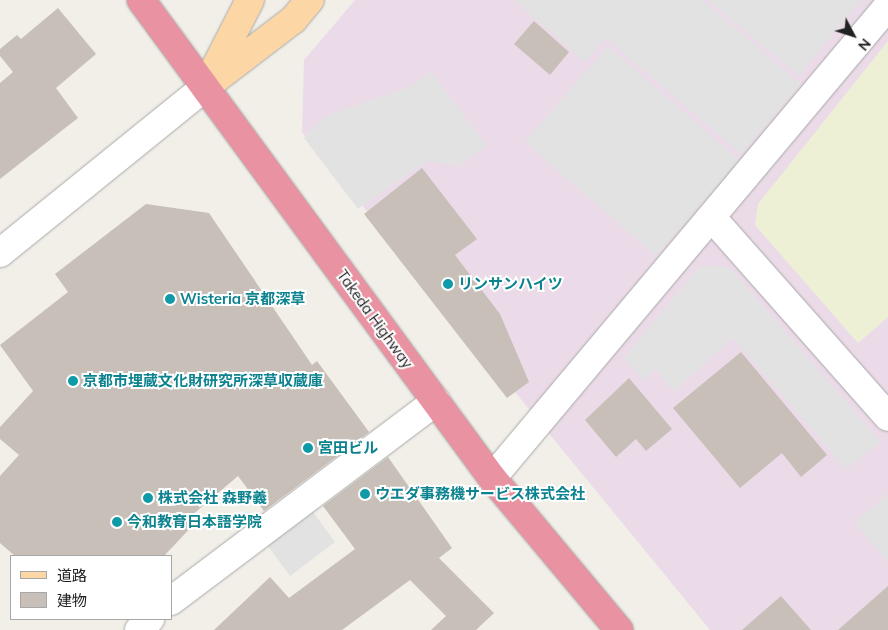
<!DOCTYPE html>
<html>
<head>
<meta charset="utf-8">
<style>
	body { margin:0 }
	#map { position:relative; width:888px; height:630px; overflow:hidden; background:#f2efe9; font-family:Mulish,"Noto Sans JP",sans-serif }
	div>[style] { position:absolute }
	.industrial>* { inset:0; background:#ebdbe8 }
	.farmland>* { inset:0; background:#eef0d5 }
	.parking>* { inset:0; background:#e2e2e2 }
	.building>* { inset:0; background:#c7bfb8 }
	.roads { filter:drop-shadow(0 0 1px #a9a9a9) drop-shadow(0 0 1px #a9a9a9) }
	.minor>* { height:28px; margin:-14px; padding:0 14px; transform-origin:14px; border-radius:14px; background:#fff }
	.major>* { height:28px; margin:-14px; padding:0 14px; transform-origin:14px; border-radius:14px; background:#fcd6a4 }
	.highway>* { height:28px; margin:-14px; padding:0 14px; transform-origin:14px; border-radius:14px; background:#e892a2 }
	.dots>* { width:14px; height:14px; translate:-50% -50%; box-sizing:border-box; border:2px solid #fff; border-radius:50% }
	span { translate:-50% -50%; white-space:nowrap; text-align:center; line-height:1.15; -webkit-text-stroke:4px #fff; paint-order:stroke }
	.culture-label { font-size:15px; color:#0d838f; font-weight:700 }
	.left { translate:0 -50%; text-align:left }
	.street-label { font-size:15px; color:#222 }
	.legend { position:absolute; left:10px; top:555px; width:162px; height:65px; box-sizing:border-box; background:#fff; border:1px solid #a7a7a7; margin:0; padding:6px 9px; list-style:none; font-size:15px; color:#222 }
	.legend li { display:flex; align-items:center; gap:10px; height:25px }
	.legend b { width:25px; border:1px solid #a7a7a7 }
	.north { position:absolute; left:828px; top:10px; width:50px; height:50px; -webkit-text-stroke:4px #fff; paint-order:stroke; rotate:130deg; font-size:14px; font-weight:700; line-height:20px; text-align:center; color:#222 }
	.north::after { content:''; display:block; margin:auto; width:18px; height:22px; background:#222; clip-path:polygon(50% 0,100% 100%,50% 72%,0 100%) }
</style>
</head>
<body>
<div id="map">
	<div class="industrial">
		<div style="clip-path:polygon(355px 0,888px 0,888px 630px,710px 630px,302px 132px,304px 60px)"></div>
	</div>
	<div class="farmland">
		<div style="clip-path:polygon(888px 41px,888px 317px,858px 343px,755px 225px,758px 204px)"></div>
	</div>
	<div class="parking">
		<div style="clip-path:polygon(514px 0,702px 0,801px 84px,741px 154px,606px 38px,585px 62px)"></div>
		<div style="clip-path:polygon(708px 0,861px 0,799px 76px)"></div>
		<div style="clip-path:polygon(608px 46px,739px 160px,656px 256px,525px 142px)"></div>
		<div style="clip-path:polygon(431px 72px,487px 146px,458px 166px,427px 161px,358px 209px,304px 138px,325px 116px,407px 88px)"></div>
		<div style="clip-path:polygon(700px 266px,729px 267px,881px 442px,846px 469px,733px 338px,674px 391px,655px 369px,644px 380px,624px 358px)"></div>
		<div style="clip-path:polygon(888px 494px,888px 562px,855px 522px)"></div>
		<div style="clip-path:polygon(310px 508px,335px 542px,290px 576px,265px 542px)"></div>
	</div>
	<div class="building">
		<div style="clip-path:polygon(58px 8px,96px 54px,56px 88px,78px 118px,0 179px,0 83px,13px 72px,0 56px,0 49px,17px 35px,21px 39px)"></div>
		<div style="clip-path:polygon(534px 21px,569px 52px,550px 75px,514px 44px)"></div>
		<div style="clip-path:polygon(422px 168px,477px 239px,455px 255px,500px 314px,529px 382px,507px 398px,364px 214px)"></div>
		<div style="clip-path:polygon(146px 204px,209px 213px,312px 365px,317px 361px,369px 432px,264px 511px,238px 476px,191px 516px,197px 521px,164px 556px,15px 556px,0 543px,0 476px,19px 455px,0 439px,0 427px,33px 391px,0 345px,68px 292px,55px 274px)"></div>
		<div style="clip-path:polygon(741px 352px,827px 455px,801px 477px,782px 453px,740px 488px,673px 408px)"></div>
		<div style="clip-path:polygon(629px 378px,672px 429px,646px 451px,636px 439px,616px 457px,585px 420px)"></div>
		<div style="clip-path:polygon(388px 457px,452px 548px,439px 558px,494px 613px,476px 630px,431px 630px,446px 616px,410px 580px,342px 630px,214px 630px,270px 577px,289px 598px,355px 549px,323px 506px)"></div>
		<div style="clip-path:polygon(888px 586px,888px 630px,838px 630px)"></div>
		<div style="clip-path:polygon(781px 596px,811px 630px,742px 630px)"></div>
	</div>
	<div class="roads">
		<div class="minor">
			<div style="left:713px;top:219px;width:264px;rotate:48.5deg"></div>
			<div style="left:0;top:253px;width:264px;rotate:-39deg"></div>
			<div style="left:492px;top:478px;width:616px;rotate:-50deg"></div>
			<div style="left:171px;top:601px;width:332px;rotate:-37deg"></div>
			<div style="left:139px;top:630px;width:16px;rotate:-45deg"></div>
		</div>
		<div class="major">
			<div style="left:208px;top:82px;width:92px;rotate:-62.9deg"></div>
			<div style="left:205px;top:87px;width:111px;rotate:-37.3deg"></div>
			<div style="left:293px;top:20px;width:26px;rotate:-50deg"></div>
		</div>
		<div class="highway">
			<div style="left:141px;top:0;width:593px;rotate:53.71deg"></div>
			<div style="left:492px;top:478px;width:198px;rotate:50.1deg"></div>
		</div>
	</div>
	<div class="dots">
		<div style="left:448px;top:284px;background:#0f9aa8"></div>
		<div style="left:170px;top:299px;background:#0f9aa8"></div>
		<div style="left:73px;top:381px;background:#0f9aa8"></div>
		<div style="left:308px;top:448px;background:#0f9aa8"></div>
		<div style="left:365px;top:494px;background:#0f9aa8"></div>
		<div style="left:148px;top:498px;background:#0f9aa8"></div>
		<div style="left:117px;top:522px;background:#0f9aa8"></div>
	</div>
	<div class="culture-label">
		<span class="left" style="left:458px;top:284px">リンサンハイツ</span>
		<span class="left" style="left:180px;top:299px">Wisteria 京都深草</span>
		<span class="left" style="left:83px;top:381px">京都市埋蔵文化財研究所深草収蔵庫</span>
		<span class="left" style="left:318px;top:448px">宮田ビル</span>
		<span class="left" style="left:375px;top:494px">ウエダ事務機サービス株式会社</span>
		<span class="left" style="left:158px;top:498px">株式会社 森野義</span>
		<span class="left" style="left:127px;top:522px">今和教育日本語学院</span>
	</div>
	<div class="street-label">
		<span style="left:375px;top:319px;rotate:54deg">Takeda Highway</span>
	</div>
	<ul class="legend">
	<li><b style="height:6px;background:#fcd6a4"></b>道路</li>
	<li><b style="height:14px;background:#c7bfb8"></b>建物</li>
	</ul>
	<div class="north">N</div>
</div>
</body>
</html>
